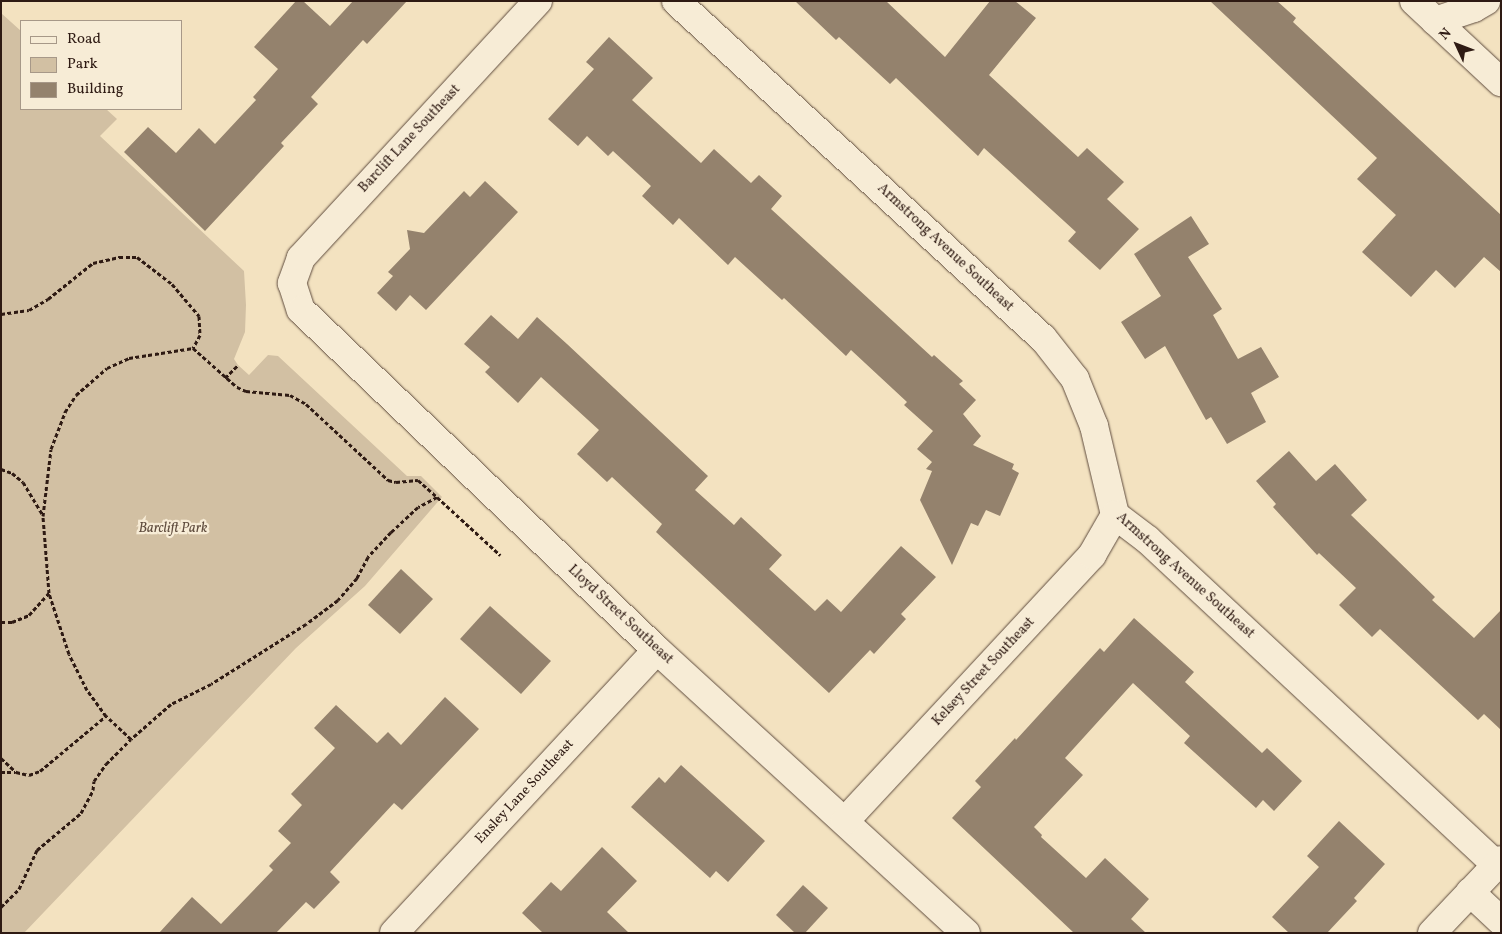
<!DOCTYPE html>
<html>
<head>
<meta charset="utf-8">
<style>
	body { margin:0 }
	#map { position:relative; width:1502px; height:934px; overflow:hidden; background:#f3e2c0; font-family:Vollkorn,serif }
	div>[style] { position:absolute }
	.green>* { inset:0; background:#d2c0a3 }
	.building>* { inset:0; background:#94826d }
	.path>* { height:3px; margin-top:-1.5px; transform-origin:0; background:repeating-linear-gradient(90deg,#2e1a13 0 4px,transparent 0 6.5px) }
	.roads { filter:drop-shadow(0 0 1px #5f4c3e) drop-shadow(0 0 1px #5f4c3e) }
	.minor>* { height:28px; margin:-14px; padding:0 14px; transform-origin:14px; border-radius:14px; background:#f7ecd6 }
	.tertiary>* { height:28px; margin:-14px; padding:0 14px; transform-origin:14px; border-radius:14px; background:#f7ecd6 }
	span { translate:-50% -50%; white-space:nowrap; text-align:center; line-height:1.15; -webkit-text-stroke:4.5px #f7ecd6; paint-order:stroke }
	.street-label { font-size:14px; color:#2e1a13 }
	.park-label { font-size:14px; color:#5f4c3e; font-style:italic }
	.frame { position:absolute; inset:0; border:2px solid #2e1a13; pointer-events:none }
	.legend { position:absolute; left:20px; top:20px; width:162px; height:90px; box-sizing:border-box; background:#f7ecd6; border:1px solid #a79888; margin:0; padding:6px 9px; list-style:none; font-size:15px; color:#2e1a13 }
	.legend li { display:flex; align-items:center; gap:10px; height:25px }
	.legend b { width:25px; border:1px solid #a79888 }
	.north { position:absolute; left:1432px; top:20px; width:50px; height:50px; -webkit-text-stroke:4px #f7ecd6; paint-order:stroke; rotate:313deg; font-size:14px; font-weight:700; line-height:20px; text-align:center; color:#2e1a13 }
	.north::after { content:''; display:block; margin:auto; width:18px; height:22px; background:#2e1a13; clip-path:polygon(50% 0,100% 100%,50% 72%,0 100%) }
</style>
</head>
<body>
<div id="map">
	<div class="green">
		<div style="clip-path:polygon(1px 13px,21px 31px,21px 109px,106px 109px,117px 119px,100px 136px,244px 271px,246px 305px,245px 332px,234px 359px,238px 365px,249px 375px,268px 355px,278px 356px,407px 476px,421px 476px,442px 497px,365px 586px,296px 648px,24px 933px,1px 933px)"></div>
	</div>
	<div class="building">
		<div style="clip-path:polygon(296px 1px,303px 1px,330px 26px,353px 1px,407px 1px,367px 44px,363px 40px,311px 97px,318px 104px,281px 143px,284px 146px,205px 231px,124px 152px,148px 127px,176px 153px,199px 128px,215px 144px,256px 100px,253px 97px,278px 69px,254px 47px)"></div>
		<div style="clip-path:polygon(795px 1px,886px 1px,945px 57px,990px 1px,1015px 1px,1036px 18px,989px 75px,1078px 157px,1087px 148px,1124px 182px,1107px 199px,1139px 229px,1100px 270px,1068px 241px,1076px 232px,984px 148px,978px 156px,896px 78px,890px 84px,839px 37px,836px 40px)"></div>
		<div style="clip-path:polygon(1210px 1px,1277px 1px,1296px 18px,1293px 22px,1501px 215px,1501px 272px,1484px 257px,1455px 288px,1436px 270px,1411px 297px,1362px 252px,1396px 215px,1357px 179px,1377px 158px)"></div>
		<div style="clip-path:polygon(609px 37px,653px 78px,632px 100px,701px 163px,714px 149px,751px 183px,759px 175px,782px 196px,771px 209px,932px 357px,934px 355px,963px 381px,959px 384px,976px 400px,963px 414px,981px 436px,973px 445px,1014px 464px,1012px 469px,1019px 473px,1000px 516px,986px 510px,978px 526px,971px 523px,952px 565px,920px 500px,932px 471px,926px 469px,932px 462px,917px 449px,933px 431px,904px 405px,907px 402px,851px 350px,846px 356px,784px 298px,782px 300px,735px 257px,728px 265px,679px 218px,673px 225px,642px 196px,651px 186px,613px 151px,608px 156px,587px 136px,578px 146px,548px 119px,594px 69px,586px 62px)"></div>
		<div style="clip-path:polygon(485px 181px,518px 212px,426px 310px,410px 295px,396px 311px,377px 293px,393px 276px,388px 272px,410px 249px,407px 230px,424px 233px,464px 191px,470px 197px)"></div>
		<div style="clip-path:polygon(1191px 216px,1209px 244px,1188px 257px,1222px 309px,1213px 315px,1238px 359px,1261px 347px,1279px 377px,1251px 393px,1266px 422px,1227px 444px,1211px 417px,1206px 420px,1165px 346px,1145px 359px,1121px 322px,1161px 296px,1134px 254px)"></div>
		<div style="clip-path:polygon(491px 315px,518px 339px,537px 317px,567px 344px,708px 476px,695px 490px,734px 525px,741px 517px,782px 555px,769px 569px,815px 611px,827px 599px,841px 612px,901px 546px,936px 577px,901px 614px,906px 619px,874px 654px,870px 650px,829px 693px,656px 532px,662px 524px,612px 477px,607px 482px,577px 454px,599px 430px,541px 377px,518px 403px,485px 372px,490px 367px,464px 344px)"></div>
		<div style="clip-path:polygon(1289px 451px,1316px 481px,1335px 464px,1367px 500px,1351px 515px,1435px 597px,1432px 600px,1474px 638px,1501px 610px,1501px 730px,1484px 714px,1478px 720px,1380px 629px,1372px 637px,1339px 605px,1356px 588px,1319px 553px,1317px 555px,1273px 507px,1276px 504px,1256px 481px)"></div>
		<div style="clip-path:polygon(401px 569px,433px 599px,400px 634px,368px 605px)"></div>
		<div style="clip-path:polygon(490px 606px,551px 661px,521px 694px,460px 639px)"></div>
		<div style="clip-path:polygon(1134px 618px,1194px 672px,1185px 682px,1262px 753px,1267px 748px,1302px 781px,1274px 811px,1263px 800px,1256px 808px,1184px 743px,1190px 736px,1133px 683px,1065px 758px,1083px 775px,1034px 827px,1042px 835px,1041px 837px,1086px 878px,1105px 858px,1149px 899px,1131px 919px,1146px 933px,1074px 933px,952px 818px,981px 787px,975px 781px,1015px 738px,1016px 740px,1100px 648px,1104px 652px)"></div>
		<div style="clip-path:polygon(445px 697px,479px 729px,402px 810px,394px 803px,330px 872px,340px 882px,314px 909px,306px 902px,276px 933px,159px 933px,192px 897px,221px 924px,273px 870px,269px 866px,291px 843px,278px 831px,302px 805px,291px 794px,335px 748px,314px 728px,336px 705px,377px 743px,388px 732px,401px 745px)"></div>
		<div style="clip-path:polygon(681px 765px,765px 841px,728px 882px,716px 871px,710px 878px,631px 807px,659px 777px,665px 783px)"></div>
		<div style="clip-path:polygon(1339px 821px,1385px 864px,1354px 898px,1357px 901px,1327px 933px,1289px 933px,1272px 917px,1319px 867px,1307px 856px)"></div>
		<div style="clip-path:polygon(602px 847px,637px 881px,607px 912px,629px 933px,543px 933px,522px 913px,551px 882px,561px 891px)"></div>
		<div style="clip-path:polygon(803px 885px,828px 908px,805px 933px,795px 933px,776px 915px)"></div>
	</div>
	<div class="path">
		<div style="left:1px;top:314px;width:28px;rotate:-8deg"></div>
		<div style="left:29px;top:310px;width:22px;rotate:-30deg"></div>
		<div style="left:48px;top:299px;width:58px;rotate:-38.7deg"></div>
		<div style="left:93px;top:263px;width:27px;rotate:-13deg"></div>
		<div style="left:119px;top:257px;width:18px"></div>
		<div style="left:137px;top:257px;width:44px;rotate:37.6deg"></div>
		<div style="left:172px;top:284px;width:42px;rotate:49.8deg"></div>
		<div style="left:199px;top:316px;width:19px;rotate:87deg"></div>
		<div style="left:200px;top:335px;width:15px;rotate:118deg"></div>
		<div style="left:225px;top:378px;width:18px;rotate:-45deg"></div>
		<div style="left:1px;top:469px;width:12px;rotate:20deg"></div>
		<div style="left:12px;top:473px;width:14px;rotate:39deg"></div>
		<div style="left:23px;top:482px;width:39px;rotate:59deg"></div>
		<div style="left:437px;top:497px;width:21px;rotate:152deg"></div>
		<div style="left:418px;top:507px;width:37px;rotate:137deg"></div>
		<div style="left:391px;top:532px;width:34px;rotate:133deg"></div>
		<div style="left:368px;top:557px;width:24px;rotate:118deg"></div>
		<div style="left:357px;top:578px;width:29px;rotate:131deg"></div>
		<div style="left:338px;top:600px;width:40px;rotate:143deg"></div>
		<div style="left:306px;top:624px;width:112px;rotate:147.7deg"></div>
		<div style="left:211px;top:684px;width:45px;rotate:153.4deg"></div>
		<div style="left:171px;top:704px;width:53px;rotate:138.8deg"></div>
		<div style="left:131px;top:739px;width:34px;rotate:-137deg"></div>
		<div style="left:106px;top:716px;width:32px;rotate:-126deg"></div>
		<div style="left:87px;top:690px;width:40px;rotate:-116.6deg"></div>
		<div style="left:69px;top:654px;width:64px;rotate:-108.2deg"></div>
		<div style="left:49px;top:593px;width:77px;rotate:-94.5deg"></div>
		<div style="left:43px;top:516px;width:67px;rotate:-83.2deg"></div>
		<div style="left:51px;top:449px;width:40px;rotate:-69deg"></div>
		<div style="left:65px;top:412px;width:20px;rotate:-57deg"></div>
		<div style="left:76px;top:395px;width:41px;rotate:-41.1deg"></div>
		<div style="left:107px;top:368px;width:24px;rotate:-24deg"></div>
		<div style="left:129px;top:358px;width:65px;rotate:-8.9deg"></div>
		<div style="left:193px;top:348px;width:59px;rotate:41.6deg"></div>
		<div style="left:237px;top:387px;width:10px;rotate:24deg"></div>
		<div style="left:246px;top:391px;width:44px;rotate:5.2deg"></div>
		<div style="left:290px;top:395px;width:18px;rotate:29deg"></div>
		<div style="left:306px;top:404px;width:112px;rotate:42.8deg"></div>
		<div style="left:388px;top:480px;width:8px;rotate:14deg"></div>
		<div style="left:396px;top:482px;width:22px;rotate:-5deg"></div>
		<div style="left:418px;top:480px;width:25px;rotate:42deg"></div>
		<div style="left:437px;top:497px;width:86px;rotate:42.6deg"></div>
		<div style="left:1px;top:622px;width:11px"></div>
		<div style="left:12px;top:622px;width:18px;rotate:-22deg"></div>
		<div style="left:29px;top:615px;width:30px;rotate:-48deg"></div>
		<div style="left:1px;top:758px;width:21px;rotate:43deg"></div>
		<div style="left:16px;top:772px;width:13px;rotate:13deg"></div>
		<div style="left:29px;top:775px;width:12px;rotate:-20deg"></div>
		<div style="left:40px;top:771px;width:86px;rotate:-39.8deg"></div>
		<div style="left:1px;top:772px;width:14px"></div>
		<div style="left:1px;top:907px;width:25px;rotate:-45deg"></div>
		<div style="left:19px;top:889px;width:43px;rotate:-65.2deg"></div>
		<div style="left:37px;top:850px;width:57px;rotate:-40.1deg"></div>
		<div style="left:81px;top:813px;width:26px;rotate:-62deg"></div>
		<div style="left:93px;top:790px;width:9px;rotate:-84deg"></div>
		<div style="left:94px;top:781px;width:21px;rotate:-55deg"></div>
		<div style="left:106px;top:764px;width:35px;rotate:-45deg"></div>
	</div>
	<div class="roads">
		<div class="minor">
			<div style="left:538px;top:1px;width:350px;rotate:132.7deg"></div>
			<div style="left:301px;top:258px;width:27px;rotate:110deg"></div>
			<div style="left:292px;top:283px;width:28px;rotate:72deg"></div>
			<div style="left:301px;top:310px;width:492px;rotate:43.7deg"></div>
			<div style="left:657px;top:650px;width:419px;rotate:42.5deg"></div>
			<div style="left:676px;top:1px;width:498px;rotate:42.6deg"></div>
			<div style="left:1043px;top:338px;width:52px;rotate:52deg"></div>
			<div style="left:1075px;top:379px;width:51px;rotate:68deg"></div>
			<div style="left:1094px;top:426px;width:91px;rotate:76.7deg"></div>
			<div style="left:1115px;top:515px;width:41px;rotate:37.1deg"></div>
			<div style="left:1148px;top:540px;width:476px;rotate:43deg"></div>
			<div style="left:1435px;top:21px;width:41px;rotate:-18.4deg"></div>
			<div style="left:1474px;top:8px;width:14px;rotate:-30deg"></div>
			<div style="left:845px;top:821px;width:363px;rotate:-47.1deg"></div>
			<div style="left:1092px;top:555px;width:46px;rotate:-60.1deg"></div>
			<div style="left:1470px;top:892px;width:42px;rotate:43.1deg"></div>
			<div style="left:394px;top:933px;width:386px;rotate:-47.1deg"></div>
		</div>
		<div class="tertiary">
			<div style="left:1414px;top:1px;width:119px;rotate:43deg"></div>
			<div style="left:1432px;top:933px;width:100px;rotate:-46.6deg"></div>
		</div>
	</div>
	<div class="street-label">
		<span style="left:410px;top:139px;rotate:-47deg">Barclift Lane Southeast</span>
		<span style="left:945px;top:248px;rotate:43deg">Armstrong Avenue Southeast</span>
		<span style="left:1185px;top:576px;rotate:42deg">Armstrong Avenue Southeast</span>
		<span style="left:620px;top:615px;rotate:43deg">Lloyd Street Southeast</span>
		<span style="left:984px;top:672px;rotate:-47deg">Kelsey Street Southeast</span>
		<span style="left:525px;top:792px;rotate:-47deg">Ensley Lane Southeast</span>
	</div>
	<div class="park-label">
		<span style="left:173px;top:529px">Barclift Park</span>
	</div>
	<div class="frame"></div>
	<ul class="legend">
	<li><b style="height:6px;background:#f7ecd6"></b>Road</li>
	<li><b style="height:14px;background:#d2c0a3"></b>Park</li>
	<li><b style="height:14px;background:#94826d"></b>Building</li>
	</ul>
	<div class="north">N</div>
</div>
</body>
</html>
